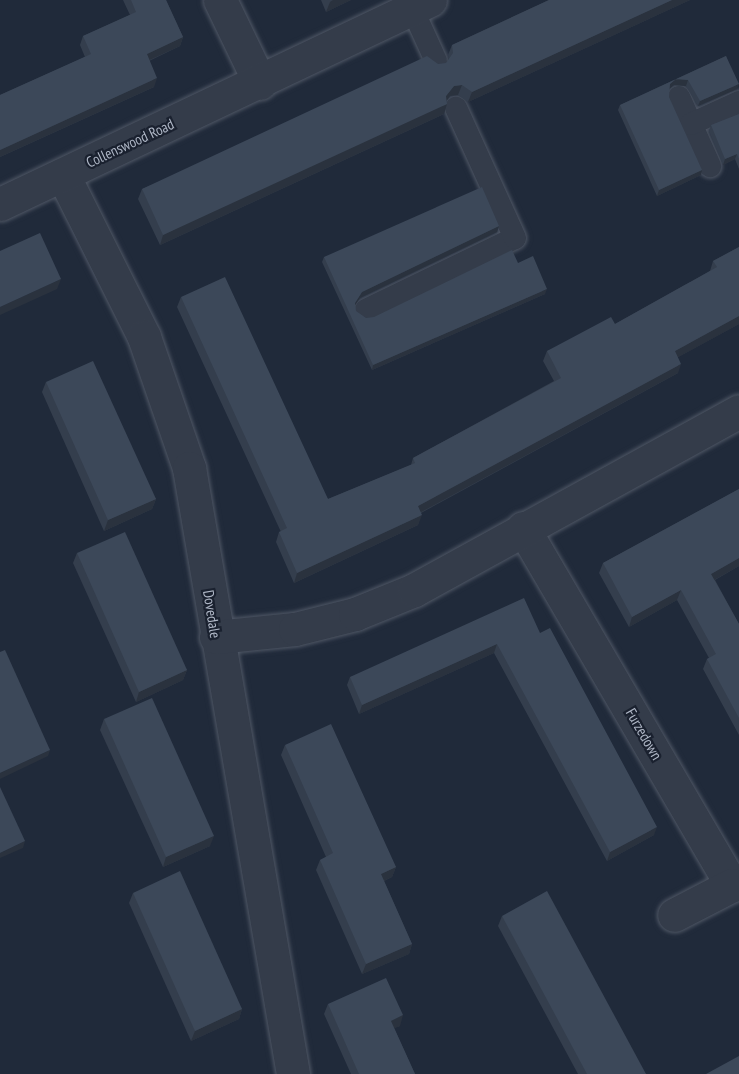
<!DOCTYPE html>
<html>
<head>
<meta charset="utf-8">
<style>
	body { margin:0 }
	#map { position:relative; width:739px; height:1074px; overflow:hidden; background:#202a3a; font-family:"PT Sans Narrow",sans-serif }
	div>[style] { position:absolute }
	.roads { filter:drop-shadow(0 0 2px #4f5765) drop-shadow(0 0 2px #4f5765) }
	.service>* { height:22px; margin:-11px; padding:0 11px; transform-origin:11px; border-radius:11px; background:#343c4a }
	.minor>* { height:33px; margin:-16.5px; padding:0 16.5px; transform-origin:16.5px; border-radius:16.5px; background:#343c4a }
	.wall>* { inset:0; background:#343e4d }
	.shaded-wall>* { inset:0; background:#2a323e }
	.building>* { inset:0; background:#3c4859 }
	span { translate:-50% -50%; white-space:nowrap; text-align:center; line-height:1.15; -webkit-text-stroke:4.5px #1a212f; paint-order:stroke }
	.street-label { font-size:15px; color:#afb7c6 }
</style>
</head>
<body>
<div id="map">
	<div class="roads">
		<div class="service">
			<div style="left:412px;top:8px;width:58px;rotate:65.6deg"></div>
			<div style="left:679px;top:97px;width:76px;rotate:65.8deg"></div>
			<div style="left:691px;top:124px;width:53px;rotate:-24.6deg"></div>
			<div style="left:366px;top:310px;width:165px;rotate:-25.8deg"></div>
			<div style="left:515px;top:238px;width:143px;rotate:-114.4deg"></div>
		</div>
		<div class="minor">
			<div style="left:220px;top:0;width:92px;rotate:64.3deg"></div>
			<div style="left:63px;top:175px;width:181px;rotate:63.4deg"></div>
			<div style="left:144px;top:337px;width:139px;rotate:71deg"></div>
			<div style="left:189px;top:468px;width:615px;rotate:80.26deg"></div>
			<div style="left:0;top:204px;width:476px;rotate:-25.4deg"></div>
			<div style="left:523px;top:528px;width:414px;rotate:59.7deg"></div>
			<div style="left:732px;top:885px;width:65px;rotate:152.7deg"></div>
			<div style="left:216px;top:637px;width:79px;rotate:-5.8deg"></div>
			<div style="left:295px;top:629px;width:62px;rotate:-14deg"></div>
			<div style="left:355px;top:614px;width:64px;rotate:-22.1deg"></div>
			<div style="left:414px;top:590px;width:371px;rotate:-28.8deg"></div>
		</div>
	</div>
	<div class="wall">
		<div style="clip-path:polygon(123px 0,166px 0,183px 37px,180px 46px,149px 61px,154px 87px,0 157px,0 95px,85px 57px,80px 45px,83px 36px,130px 15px)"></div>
		<div style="clip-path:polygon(321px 0,351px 0,326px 12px)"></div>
		<div style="clip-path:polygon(549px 0,690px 0,468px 102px,458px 95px,450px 96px,447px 100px,447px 104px,444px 114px,160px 245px,138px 199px,142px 189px,438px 64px,446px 63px,449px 59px,448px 55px,452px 45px)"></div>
		<div style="clip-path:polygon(726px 56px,737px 89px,698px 106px,686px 86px,674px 85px,669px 88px,669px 97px,701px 175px,657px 196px,618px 110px,620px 105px)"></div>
		<div style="clip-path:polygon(739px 114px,739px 169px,735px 159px,723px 165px,709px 131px,711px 125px)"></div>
		<div style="clip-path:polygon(499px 226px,497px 232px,360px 298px,355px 305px,356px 311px,366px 318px,374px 317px,518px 263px,545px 294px,372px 370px,322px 262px,324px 257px)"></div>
		<div style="clip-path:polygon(739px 247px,739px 324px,678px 357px,678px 373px,421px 513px,418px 525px,294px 583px,276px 542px,279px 532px,281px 532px,177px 307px,181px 297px,328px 499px,411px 465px,413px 458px,554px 381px,543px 361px,547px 351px,615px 324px,710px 271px,713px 261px)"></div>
		<div style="clip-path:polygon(46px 382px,156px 499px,152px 509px,104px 531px,42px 392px)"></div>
		<div style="clip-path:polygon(739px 489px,739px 566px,715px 580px,739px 624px,739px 735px,703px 669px,707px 659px,709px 658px,677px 600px,629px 627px,599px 573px,603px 563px)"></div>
		<div style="clip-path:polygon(77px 553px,187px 670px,183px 680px,136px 702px,73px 563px)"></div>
		<div style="clip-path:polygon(540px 633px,654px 835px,607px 861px,494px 653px,359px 714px,347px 685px,350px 677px)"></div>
		<div style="clip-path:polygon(104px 719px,210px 846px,163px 867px,100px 730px)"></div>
		<div style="clip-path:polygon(285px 745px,396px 867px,392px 877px,384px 881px,412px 944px,409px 954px,362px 974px,316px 870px,320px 860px,326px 857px,281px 755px)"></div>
		<div style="clip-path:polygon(133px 893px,242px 1009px,239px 1019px,191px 1041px,129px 903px)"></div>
		<div style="clip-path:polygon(502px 916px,646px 1074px,578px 1074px,498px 926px)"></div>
		<div style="clip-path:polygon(328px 1004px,400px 1026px,394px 1028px,415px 1074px,351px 1074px,324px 1014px)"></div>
	</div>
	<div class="shaded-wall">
		<div style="clip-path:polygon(333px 0,351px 0,326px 12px,330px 2px)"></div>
		<div style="clip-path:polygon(672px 0,690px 0,468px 102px,472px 92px)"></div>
		<div style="clip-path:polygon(183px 37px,180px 46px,143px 63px,147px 54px)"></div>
		<div style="clip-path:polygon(157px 78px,154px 87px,0 157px,0 150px)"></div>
		<div style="clip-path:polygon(676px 79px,688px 80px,686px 86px,674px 85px,668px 90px,670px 84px)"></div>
		<div style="clip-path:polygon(739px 84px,737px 89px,698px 106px,700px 101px)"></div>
		<div style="clip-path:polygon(462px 85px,458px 95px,450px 96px,443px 106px,447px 104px,444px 114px,160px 245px,163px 235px,446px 96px,454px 86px)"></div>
		<div style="clip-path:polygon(737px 154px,735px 159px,723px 165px,725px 159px)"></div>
		<div style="clip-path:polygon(702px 170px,701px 175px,657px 196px,659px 190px)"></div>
		<div style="clip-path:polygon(499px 226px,497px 232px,360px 298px,353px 308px,355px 303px,362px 292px)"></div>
		<div style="clip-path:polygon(61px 279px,57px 289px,0 315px,0 307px)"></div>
		<div style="clip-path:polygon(547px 289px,545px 294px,372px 370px,373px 365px)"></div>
		<div style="clip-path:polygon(739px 316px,739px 324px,671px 361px,675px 351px)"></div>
		<div style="clip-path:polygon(681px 364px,678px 373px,414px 516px,418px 506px)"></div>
		<div style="clip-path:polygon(156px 499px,152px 509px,104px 531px,108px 520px)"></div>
		<div style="clip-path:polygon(422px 515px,418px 525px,294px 583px,297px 573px)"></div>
		<div style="clip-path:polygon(739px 558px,739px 566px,707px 584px,711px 574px)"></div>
		<div style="clip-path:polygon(681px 590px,677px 600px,629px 627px,632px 617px)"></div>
		<div style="clip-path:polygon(497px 644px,494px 653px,359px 714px,362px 705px)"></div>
		<div style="clip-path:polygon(187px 670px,183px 680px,136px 702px,139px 692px)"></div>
		<div style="clip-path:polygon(50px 750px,48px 756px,0 779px,0 773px)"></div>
		<div style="clip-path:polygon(657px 827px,654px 835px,607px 861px,610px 852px)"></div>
		<div style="clip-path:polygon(214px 836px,210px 846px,163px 867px,166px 857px)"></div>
		<div style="clip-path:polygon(25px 841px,23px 848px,0 858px,0 853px)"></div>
		<div style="clip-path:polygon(396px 867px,392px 877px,377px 884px,381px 874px)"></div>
		<div style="clip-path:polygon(412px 944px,409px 954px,362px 974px,366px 964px)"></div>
		<div style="clip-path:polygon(242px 1009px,239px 1019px,191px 1041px,195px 1031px)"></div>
		<div style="clip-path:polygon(403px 1015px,400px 1026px,387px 1031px,391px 1021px)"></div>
	</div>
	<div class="building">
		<div style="clip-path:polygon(131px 0,166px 0,183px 37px,147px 54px,157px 78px,0 150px,0 95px,91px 54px,83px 36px,136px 12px)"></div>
		<div style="clip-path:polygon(549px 0,672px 0,472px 92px,462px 85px,454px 86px,446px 96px,447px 104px,163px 235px,142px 189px,427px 56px,438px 64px,446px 63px,453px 53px,452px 45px)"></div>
		<div style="clip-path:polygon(726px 56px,739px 84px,700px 101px,688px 80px,676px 79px,670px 84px,669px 97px,702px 170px,659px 190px,620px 105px)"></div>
		<div style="clip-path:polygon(739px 114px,739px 159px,737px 154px,725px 159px,711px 125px)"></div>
		<div style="clip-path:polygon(482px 187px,499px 226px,362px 292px,355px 303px,356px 311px,366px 318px,374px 317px,512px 250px,518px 263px,533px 256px,547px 289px,373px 365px,324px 257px)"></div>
		<div style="clip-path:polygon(40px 233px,61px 279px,0 307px,0 251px)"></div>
		<div style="clip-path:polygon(739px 247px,739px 316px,675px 351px,681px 364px,418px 506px,422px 515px,297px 573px,279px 532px,287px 528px,181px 297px,225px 277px,328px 499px,415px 463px,413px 458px,561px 378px,547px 351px,611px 317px,615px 324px,717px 267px,713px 261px)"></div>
		<div style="clip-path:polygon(93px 361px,156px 499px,108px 520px,46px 382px)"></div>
		<div style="clip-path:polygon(739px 489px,739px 558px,711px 574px,739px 624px,739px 718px,707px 659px,716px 654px,681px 590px,632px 617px,603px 563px)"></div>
		<div style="clip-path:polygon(125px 532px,187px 670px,139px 692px,77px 553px)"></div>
		<div style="clip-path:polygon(524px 598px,540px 633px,550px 628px,657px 827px,610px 852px,497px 644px,362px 705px,350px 677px)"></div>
		<div style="clip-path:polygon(5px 650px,50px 750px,0 773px,0 652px)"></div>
		<div style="clip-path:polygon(152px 698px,214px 836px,166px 857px,104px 719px)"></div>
		<div style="clip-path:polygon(331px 724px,396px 867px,381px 874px,412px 944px,366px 964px,320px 860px,333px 853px,285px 745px)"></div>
		<div style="clip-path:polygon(0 787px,25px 841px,0 853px)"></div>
		<div style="clip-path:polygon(180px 871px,242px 1009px,195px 1031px,133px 893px)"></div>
		<div style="clip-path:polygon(547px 891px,646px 1074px,587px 1074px,502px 916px)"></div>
		<div style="clip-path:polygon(386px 978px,403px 1015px,391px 1021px,415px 1074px,359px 1074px,328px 1004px)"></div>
		<div style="clip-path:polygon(739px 1056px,739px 1074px,706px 1074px)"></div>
	</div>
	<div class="street-label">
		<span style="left:130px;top:143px;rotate:-25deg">Collenswood Road</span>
		<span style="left:212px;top:614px;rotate:81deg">Dovedale</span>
		<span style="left:644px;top:734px;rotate:60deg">Furzedown</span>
	</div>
</div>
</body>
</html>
